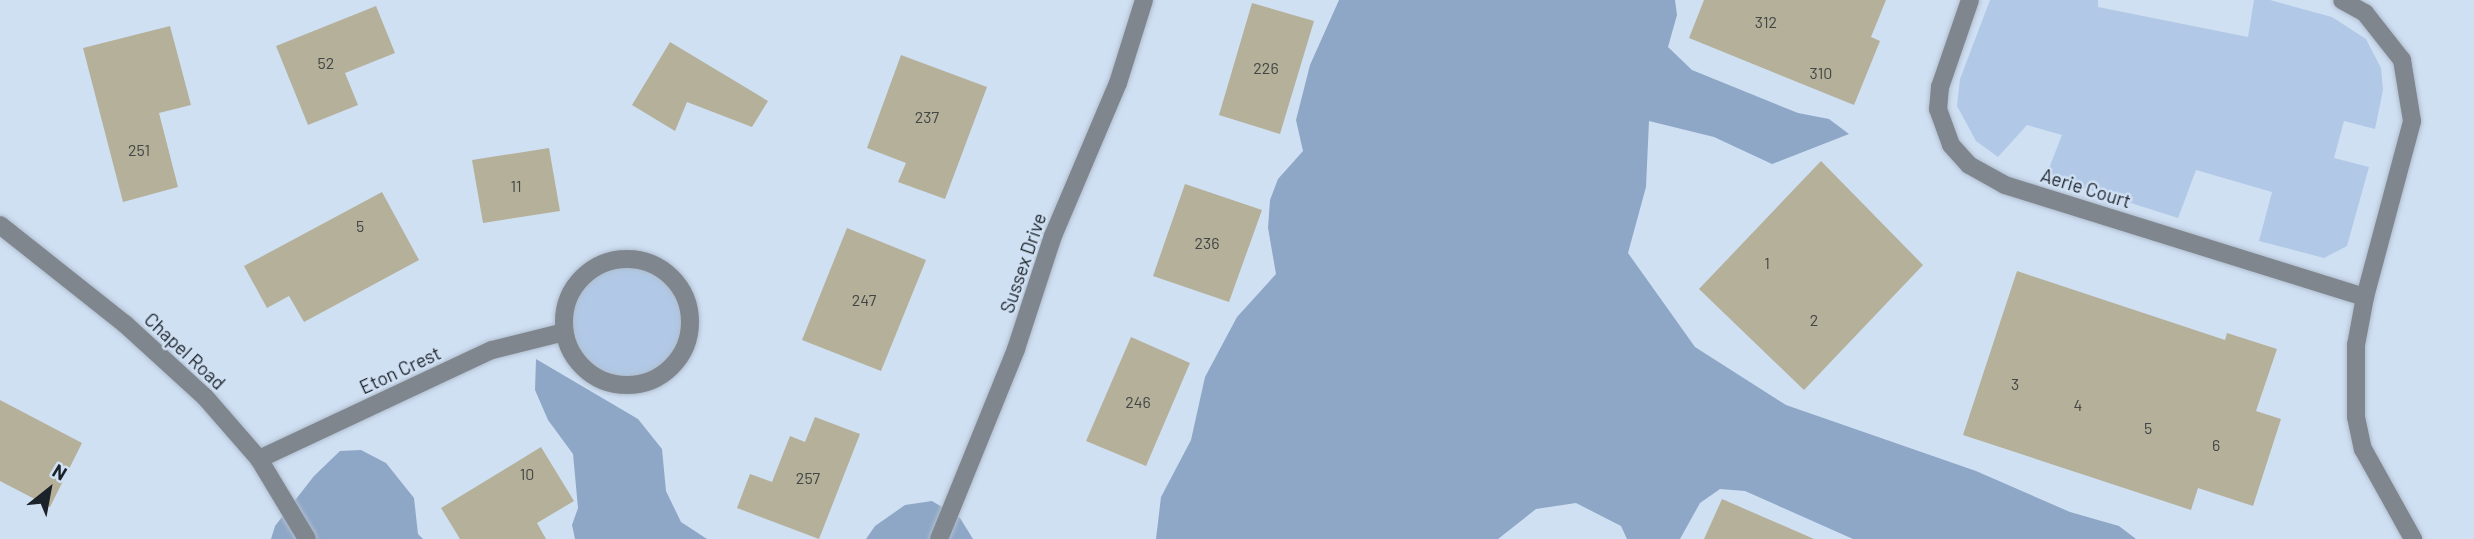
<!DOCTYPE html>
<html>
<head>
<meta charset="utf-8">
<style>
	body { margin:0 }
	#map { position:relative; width:2474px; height:539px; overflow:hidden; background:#d0e0f3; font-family:Barlow,sans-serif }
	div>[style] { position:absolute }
	.green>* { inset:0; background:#b1c9e6 }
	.round { border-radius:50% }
	.forest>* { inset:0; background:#8ea7c6 }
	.building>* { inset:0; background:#b4b099 }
	.roads { filter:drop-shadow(0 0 2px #b0becf) drop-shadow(0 0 2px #b0becf) }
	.minor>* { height:18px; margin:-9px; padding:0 9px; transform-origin:9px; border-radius:9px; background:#7f868e }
	.minor>.ring { margin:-9px; padding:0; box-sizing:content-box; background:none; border:18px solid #7f868e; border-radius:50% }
	span { translate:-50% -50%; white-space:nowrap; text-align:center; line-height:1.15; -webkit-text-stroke:5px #d0e0f3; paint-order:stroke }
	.number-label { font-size:16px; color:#424645 }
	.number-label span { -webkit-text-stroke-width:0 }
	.street-label { font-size:19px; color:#1c2229 }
	.north { position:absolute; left:14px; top:455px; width:70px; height:70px; -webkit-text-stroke:5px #d0e0f3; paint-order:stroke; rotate:31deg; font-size:19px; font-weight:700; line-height:28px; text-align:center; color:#1c2229 }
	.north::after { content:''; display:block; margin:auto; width:24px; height:32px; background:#1c2229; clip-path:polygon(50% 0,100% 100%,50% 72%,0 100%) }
</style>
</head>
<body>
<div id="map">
	<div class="green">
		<div style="clip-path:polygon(1990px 0,2098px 0,2098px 7px,2248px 37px,2254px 0,2270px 0,2332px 17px,2366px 39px,2381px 68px,2383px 90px,2375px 129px,2344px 121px,2334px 158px,2369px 167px,2347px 246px,2324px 258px,2259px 241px,2272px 192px,2196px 170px,2178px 218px,2046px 176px,2062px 135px,2027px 125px,1998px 157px,1976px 141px,1957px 106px,1960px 79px)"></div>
		<div class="round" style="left:564px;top:259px;width:126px;height:126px"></div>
	</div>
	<div class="forest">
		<div style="clip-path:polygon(1339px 0,1675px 0,1677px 15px,1668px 47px,1692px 70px,1798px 113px,1829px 119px,1849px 134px,1772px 164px,1714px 137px,1649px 121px,1646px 187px,1628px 253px,1695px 347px,1786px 405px,1976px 471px,2070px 512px,2119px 526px,2136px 539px,1853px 539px,1745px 491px,1720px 489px,1700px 503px,1680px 539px,1627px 539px,1621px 526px,1576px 503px,1536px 509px,1498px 539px,1156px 539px,1161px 497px,1191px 440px,1205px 377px,1237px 317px,1276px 274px,1268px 228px,1270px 200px,1278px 179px,1303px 151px,1296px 120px,1310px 65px)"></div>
		<div style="clip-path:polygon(536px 359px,638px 419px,662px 449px,666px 491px,681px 522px,707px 539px,575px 539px,572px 525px,578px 508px,573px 454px,548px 420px,535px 390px)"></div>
		<div style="clip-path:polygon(361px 450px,386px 463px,414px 498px,418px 534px,423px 539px,271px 539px,275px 526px,314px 476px,340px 451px)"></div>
		<div style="clip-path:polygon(932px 501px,960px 518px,973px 539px,866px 539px,875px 526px,905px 505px)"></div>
	</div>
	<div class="building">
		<div style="clip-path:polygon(1704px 0,1886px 0,1871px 37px,1880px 41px,1854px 105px,1689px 38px)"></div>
		<div style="clip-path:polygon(1252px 3px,1314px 21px,1280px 134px,1219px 115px)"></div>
		<div style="clip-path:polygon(376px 6px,395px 53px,345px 73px,358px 105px,308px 125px,276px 46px)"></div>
		<div style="clip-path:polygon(170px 26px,191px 105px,159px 113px,178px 187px,123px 202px,83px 48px)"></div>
		<div style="clip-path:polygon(670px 42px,768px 101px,752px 127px,687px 102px,675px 131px,632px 105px)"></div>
		<div style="clip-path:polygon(901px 55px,987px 87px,945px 199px,898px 182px,906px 163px,867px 148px)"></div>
		<div style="clip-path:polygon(549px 148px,560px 211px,483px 223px,472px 160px)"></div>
		<div style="clip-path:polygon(1821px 161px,1923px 265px,1804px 390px,1699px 289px)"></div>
		<div style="clip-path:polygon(1185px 184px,1262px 210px,1229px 302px,1153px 276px)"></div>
		<div style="clip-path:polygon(382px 192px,419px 260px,304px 322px,289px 296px,267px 308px,244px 266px)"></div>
		<div style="clip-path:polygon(847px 228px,926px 260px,881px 371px,802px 340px)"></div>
		<div style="clip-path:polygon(2017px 271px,2225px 340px,2227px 333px,2277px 349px,2256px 411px,2281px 419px,2253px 506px,2198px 488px,2191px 510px,1963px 435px)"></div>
		<div style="clip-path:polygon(1131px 337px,1190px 363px,1146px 466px,1086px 441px)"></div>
		<div style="clip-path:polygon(0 400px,82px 443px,50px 507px,0 481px)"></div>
		<div style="clip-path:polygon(815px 417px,860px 434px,819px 539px,737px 508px,750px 474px,772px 482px,790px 436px,805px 442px)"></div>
		<div style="clip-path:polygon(541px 447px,574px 501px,537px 523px,546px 539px,460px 539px,441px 508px)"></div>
		<div style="clip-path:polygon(1722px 499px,1814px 539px,1704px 539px)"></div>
	</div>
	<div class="roads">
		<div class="minor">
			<div style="left:1970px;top:0;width:92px;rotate:109deg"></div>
			<div style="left:1940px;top:87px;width:22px;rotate:95deg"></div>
			<div style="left:1938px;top:109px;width:38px;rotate:70deg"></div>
			<div style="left:1951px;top:145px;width:27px;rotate:48deg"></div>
			<div style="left:1969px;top:165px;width:41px;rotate:29.1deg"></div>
			<div style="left:2005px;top:185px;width:377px;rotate:17.3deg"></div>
			<div style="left:2365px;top:297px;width:182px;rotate:-75deg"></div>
			<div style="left:2412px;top:121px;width:62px;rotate:-99.3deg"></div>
			<div style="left:2402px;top:60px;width:60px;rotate:-128.2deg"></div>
			<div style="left:2365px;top:13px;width:26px;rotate:-151deg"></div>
			<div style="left:0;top:225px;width:159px;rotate:38.4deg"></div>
			<div style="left:125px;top:324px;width:108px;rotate:42.4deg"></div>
			<div style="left:205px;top:397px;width:82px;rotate:48.9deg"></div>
			<div style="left:259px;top:459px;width:93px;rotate:59deg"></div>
			<div class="ring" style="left:564px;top:259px;width:108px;height:108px"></div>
			<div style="left:2365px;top:297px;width:49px;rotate:100.6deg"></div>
			<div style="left:2356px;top:345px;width:72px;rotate:90deg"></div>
			<div style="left:2356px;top:417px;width:33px;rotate:78deg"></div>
			<div style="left:2363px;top:449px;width:103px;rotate:60.9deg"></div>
			<div style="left:259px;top:459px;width:257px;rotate:-25.1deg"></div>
			<div style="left:492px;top:350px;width:74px;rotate:-14deg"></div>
			<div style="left:939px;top:539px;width:205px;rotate:-67.9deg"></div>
			<div style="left:1016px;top:349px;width:119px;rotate:-71.9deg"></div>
			<div style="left:1053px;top:236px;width:166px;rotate:-67deg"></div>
			<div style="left:1118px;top:83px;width:87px;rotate:-72.6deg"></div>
		</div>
	</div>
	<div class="number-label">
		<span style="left:1766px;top:22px">312</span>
		<span style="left:326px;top:63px">52</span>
		<span style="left:1266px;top:68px">226</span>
		<span style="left:1821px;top:73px">310</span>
		<span style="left:927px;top:117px">237</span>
		<span style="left:139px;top:150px">251</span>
		<span style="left:516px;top:186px">11</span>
		<span style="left:360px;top:226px">5</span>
		<span style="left:1207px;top:243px">236</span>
		<span style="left:1767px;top:263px">1</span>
		<span style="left:864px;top:300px">247</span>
		<span style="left:1814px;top:320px">2</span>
		<span style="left:2015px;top:384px">3</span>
		<span style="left:1138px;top:402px">246</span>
		<span style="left:2078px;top:405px">4</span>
		<span style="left:2148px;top:428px">5</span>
		<span style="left:2216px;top:445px">6</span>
		<span style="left:527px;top:474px">10</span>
		<span style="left:808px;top:478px">257</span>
	</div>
	<div class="street-label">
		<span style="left:2086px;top:188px;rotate:17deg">Aerie Court</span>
		<span style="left:1023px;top:263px;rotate:-71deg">Sussex Drive</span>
		<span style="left:185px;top:351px;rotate:43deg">Chapel Road</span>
		<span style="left:400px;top:370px;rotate:-25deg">Eton Crest</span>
	</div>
	<div class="north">N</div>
</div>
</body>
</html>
